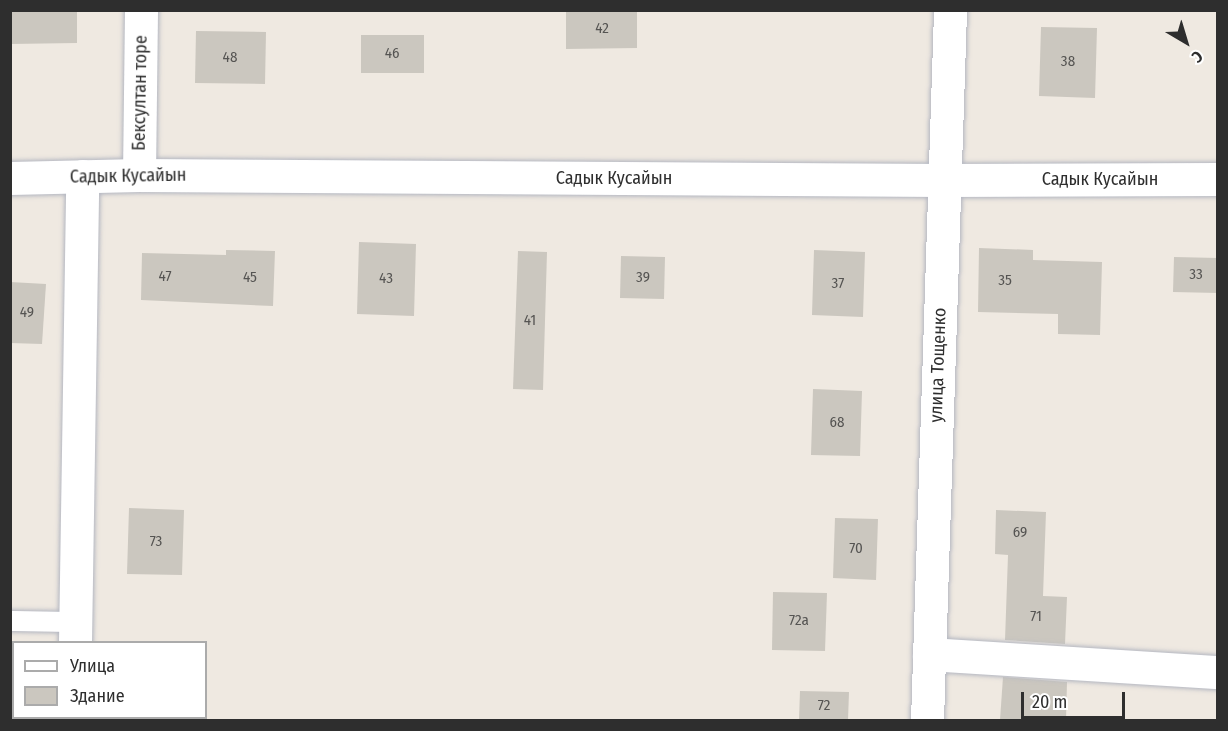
<!DOCTYPE html>
<html>
<head>
<meta charset="utf-8">
<style>
	body { margin:0 }
	#map { position:relative; width:1228px; height:731px; overflow:hidden; background:#efe9e1; font-family:"Fira Sans Condensed",sans-serif }
	div>[style] { position:absolute }
	.building>* { inset:0; background:#cbc7bf }
	.roads { filter:drop-shadow(0 0 2px #b4b7c1) drop-shadow(0 0 2px #b4b7c1) }
	.service>* { height:20px; margin:-10px; padding:0 10px; transform-origin:10px; border-radius:10px; background:#fff }
	.minor>* { height:33px; margin:-16.5px; padding:0 16.5px; transform-origin:16.5px; border-radius:16.5px; background:#fff }
	.tertiary>* { height:33px; margin:-16.5px; padding:0 16.5px; transform-origin:16.5px; border-radius:16.5px; background:#fff }
	span { translate:-50% -50%; white-space:nowrap; text-align:center; line-height:1.15; -webkit-text-stroke:6px #fff; paint-order:stroke }
	.number-label { font-size:15px; color:#555452 }
	.number-label span { -webkit-text-stroke-width:0 }
	.street-label { font-size:18px; color:#2e2e2e }
	.frame { position:absolute; inset:0; border:12px solid #2e2e2e; pointer-events:none }
	.legend { position:absolute; left:12px; top:641px; width:195px; height:78px; box-sizing:border-box; background:#fff; border:2px solid #ababab; margin:0; padding:8px 10px; list-style:none; font-size:18px; color:#2e2e2e }
	.legend li { display:flex; align-items:center; gap:12px; height:30px }
	.legend b { width:30px; border:2px solid #ababab }
	.north { position:absolute; left:1156px; top:12px; width:60px; height:60px; -webkit-text-stroke:4px #fff; paint-order:stroke; rotate:142deg; font-size:16px; font-weight:700; line-height:24px; text-align:center; color:#2e2e2e }
	.north::after { content:''; display:block; margin:auto; width:21px; height:27px; background:#2e2e2e; clip-path:polygon(50% 0,100% 100%,50% 72%,0 100%) }
	.scale { position:absolute; left:1021px; top:692px; width:104px; height:27px; box-sizing:border-box; border:3px solid #2e2e2e; border-top:0; padding-left:8px; font-size:18px; line-height:21px; white-space:nowrap; color:#2e2e2e; -webkit-text-stroke:4px #fff; paint-order:stroke }
</style>
</head>
<body>
<div id="map">
	<div class="building">
		<div style="clip-path:polygon(10px 10px,77px 10px,77px 43px,10px 44px)"></div>
		<div style="clip-path:polygon(566px 10px,637px 10px,637px 48px,566px 49px)"></div>
		<div style="clip-path:polygon(1041px 27px,1097px 28px,1095px 98px,1039px 96px)"></div>
		<div style="clip-path:polygon(196px 31px,266px 32px,265px 84px,195px 83px)"></div>
		<div style="clip-path:polygon(361px 35px,424px 35px,424px 73px,361px 73px)"></div>
		<div style="clip-path:polygon(359px 242px,416px 244px,414px 316px,357px 314px)"></div>
		<div style="clip-path:polygon(979px 248px,1033px 250px,1033px 260px,1102px 262px,1100px 335px,1058px 334px,1058px 314px,978px 312px)"></div>
		<div style="clip-path:polygon(226px 250px,275px 251px,273px 306px,141px 300px,142px 253px,226px 255px)"></div>
		<div style="clip-path:polygon(814px 250px,865px 252px,863px 317px,812px 315px)"></div>
		<div style="clip-path:polygon(518px 251px,547px 252px,543px 390px,513px 389px)"></div>
		<div style="clip-path:polygon(621px 256px,665px 257px,664px 299px,620px 298px)"></div>
		<div style="clip-path:polygon(1174px 257px,1218px 258px,1218px 293px,1173px 292px)"></div>
		<div style="clip-path:polygon(10px 282px,46px 284px,42px 344px,10px 343px)"></div>
		<div style="clip-path:polygon(813px 389px,862px 391px,860px 456px,811px 455px)"></div>
		<div style="clip-path:polygon(129px 508px,184px 510px,182px 575px,127px 574px)"></div>
		<div style="clip-path:polygon(996px 510px,1046px 512px,1043px 596px,1067px 597px,1065px 644px,1005px 640px,1008px 555px,995px 554px)"></div>
		<div style="clip-path:polygon(835px 518px,878px 519px,876px 580px,833px 578px)"></div>
		<div style="clip-path:polygon(773px 592px,827px 593px,825px 651px,772px 650px)"></div>
		<div style="clip-path:polygon(1003px 677px,1067px 682px,1066px 720px,1000px 720px)"></div>
		<div style="clip-path:polygon(800px 691px,849px 692px,848px 720px,799px 720px)"></div>
	</div>
	<div class="roads">
		<div class="service">
			<div style="left:10px;top:621px;width:65px;rotate:0.9deg"></div>
		</div>
		<div class="minor">
			<div style="left:139px;top:175px;width:165px;rotate:-89.3deg"></div>
			<div style="left:10px;top:178px;width:129px;rotate:-1.3deg"></div>
			<div style="left:139px;top:175px;width:804px;rotate:0.36deg"></div>
			<div style="left:943px;top:180px;width:275px;rotate:-0.2deg"></div>
			<div style="left:75px;top:642px;width:466px;rotate:-89.1deg"></div>
			<div style="left:929px;top:654px;width:290px;rotate:3.6deg"></div>
			<div style="left:74px;top:720px;width:2px;rotate:-90deg"></div>
		</div>
		<div class="tertiary">
			<div style="left:927px;top:720px;width:710px;rotate:-88.14deg"></div>
		</div>
	</div>
	<div class="number-label">
		<span style="left:602px;top:29px">42</span>
		<span style="left:392px;top:54px">46</span>
		<span style="left:230px;top:58px">48</span>
		<span style="left:1068px;top:62px">38</span>
		<span style="left:1196px;top:275px">33</span>
		<span style="left:165px;top:277px">47</span>
		<span style="left:250px;top:278px">45</span>
		<span style="left:643px;top:278px">39</span>
		<span style="left:386px;top:279px">43</span>
		<span style="left:1005px;top:281px">35</span>
		<span style="left:838px;top:284px">37</span>
		<span style="left:27px;top:313px">49</span>
		<span style="left:530px;top:321px">41</span>
		<span style="left:837px;top:423px">68</span>
		<span style="left:1020px;top:533px">69</span>
		<span style="left:156px;top:542px">73</span>
		<span style="left:856px;top:549px">70</span>
		<span style="left:1036px;top:617px">71</span>
		<span style="left:799px;top:621px">72а</span>
		<span style="left:824px;top:706px">72</span>
	</div>
	<div class="street-label">
		<span style="left:140px;top:93px;rotate:-89deg">Бексултан торе</span>
		<span style="left:128px;top:176px;rotate:-1deg">Садык Кусайын</span>
		<span style="left:614px;top:178px">Садык Кусайын</span>
		<span style="left:1100px;top:179px">Садык Кусайын</span>
		<span style="left:938px;top:365px;rotate:-88deg">улица Тощенко</span>
	</div>
	<div class="frame"></div>
	<ul class="legend">
	<li><b style="height:8px;background:#fff"></b>Улица</li>
	<li><b style="height:16px;background:#cbc7bf"></b>Здание</li>
	</ul>
	<div class="north">С</div>
	<div class="scale">20 m</div>
</div>
</body>
</html>
